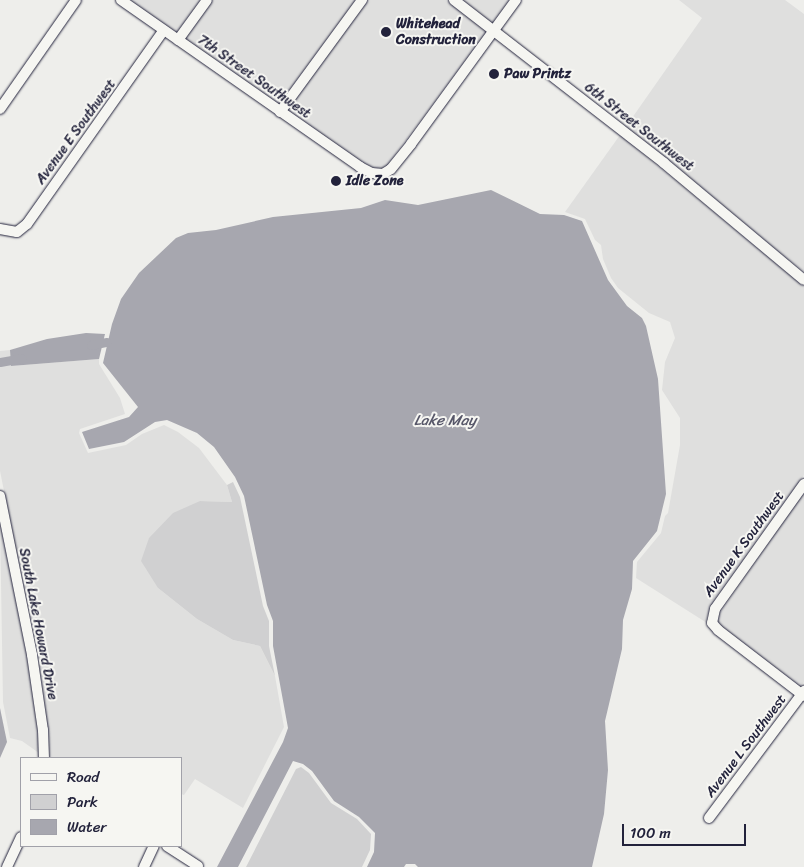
<!DOCTYPE html>
<html>
<head>
<meta charset="utf-8">
<style>
	body { margin:0 }
	#map { position:relative; width:804px; height:867px; overflow:hidden; background:#eeeeeb; font-family:Sriracha,sans-serif }
	div>[style] { position:absolute }
	.built>* { inset:0; background:#dfdfde }
	.green>* { inset:0; background:#d0d0d1 }
	.water>* { inset:0; background:#a7a7af }
	.canal>* { height:9px; margin:-4.5px; padding:0 4.5px; transform-origin:4.5px; border-radius:4.5px; background:#a7a7af }
	.roads { filter:drop-shadow(0 0 1px #22223b) drop-shadow(0 0 1px #22223b) }
	.minor>* { height:10px; margin:-5px; padding:0 5px; transform-origin:5px; border-radius:5px; background:#f6f6f2 }
	.dots>* { width:14px; height:14px; translate:-50% -50%; box-sizing:border-box; border:2px solid #f6f6f2; border-radius:50% }
	span { translate:-50% -50%; white-space:nowrap; text-align:center; line-height:1.15; -webkit-text-stroke:4px #f6f6f2; paint-order:stroke }
	.poi-label { font-size:14px; color:#22223b; font-weight:700 }
	.left { translate:0 -50%; text-align:left }
	.street-label { font-size:14px; color:#22223b }
	.water-label { font-size:15px; color:#575769; font-style:italic }
	.legend { position:absolute; left:20px; top:757px; width:162px; height:90px; box-sizing:border-box; background:#f6f6f2; border:1px solid #a1a1a9; margin:0; padding:6px 9px; list-style:none; font-size:15px; color:#22223b }
	.legend li { display:flex; align-items:center; gap:10px; height:25px }
	.legend b { width:25px; border:1px solid #a1a1a9 }
	.scale { position:absolute; left:622px; top:824px; width:124px; height:22px; box-sizing:border-box; border:2px solid #22223b; border-top:0; padding-left:6px; font-size:15px; line-height:18px; white-space:nowrap; color:#22223b; -webkit-text-stroke:4px #f6f6f2; paint-order:stroke }
</style>
</head>
<body>
<div id="map">
	<div class="built">
		<div style="clip-path:polygon(129px 0,201px 0,176px 33px)"></div>
		<div style="clip-path:polygon(213px 0,356px 0,278px 105px,184px 39px)"></div>
		<div style="clip-path:polygon(368px 0,447px 0,487px 32px,384px 169px,368px 167px,286px 111px)"></div>
		<div style="clip-path:polygon(461px 0,510px 0,492px 25px)"></div>
		<div style="clip-path:polygon(679px 0,785px 0,804px 14px,804px 271px,783px 256px,625px 128px,702px 18px)"></div>
		<div style="clip-path:polygon(620px 135px,804px 286px,804px 475px,711px 606px,706px 620px,707px 623px,636px 578px,637px 562px,661px 533px,665px 516px,668px 513px,680px 445px,680px 418px,662px 390px,665px 362px,675px 338px,670px 322px,649px 313px,618px 288px,611px 278px,603px 259px,601px 245px,595px 240px,585px 219px,565px 212px)"></div>
		<div style="clip-path:polygon(10px 350px,11px 366px,99px 359px,99px 364px,120px 398px,125px 414px,80px 429px,79px 433px,88px 453px,126px 445px,142px 434px,164px 425px,178px 432px,199px 448px,227px 485px,232px 502px,200px 501px,158px 588px,197px 619px,233px 640px,260px 646px,275px 676px,284px 727px,243px 808px,195px 779px,184px 795px,181px 794px,181px 758px,49px 757px,48px 730px,37px 655px,0 471px,0 351px)"></div>
		<div style="clip-path:polygon(804px 492px,804px 682px,800px 687px,718px 625px,717px 617px)"></div>
		<div style="clip-path:polygon(0 522px,28px 656px,39px 730px,39px 753px,22px 741px,10px 738px,3px 702px)"></div>
	</div>
	<div class="green">
		<div style="clip-path:polygon(233px 482px,240px 497px,263px 606px,269px 621px,269px 646px,275px 676px,260px 646px,233px 640px,197px 619px,158px 588px,141px 561px,149px 538px,173px 513px,200px 501px,232px 502px,227px 485px)"></div>
		<div style="clip-path:polygon(301px 767px,309px 773px,331px 803px,357px 819px,371px 834px,370px 850px,362px 867px,246px 867px,296px 769px)"></div>
	</div>
	<div class="water">
		<div style="clip-path:polygon(491px 190px,540px 214px,564px 215px,582px 221px,608px 280px,627px 306px,642px 318px,646px 326px,658px 379px,666px 494px,657px 531px,633px 561px,632px 589px,623px 620px,622px 649px,605px 721px,608px 770px,604px 814px,592px 867px,418px 867px,415px 864px,406px 864px,404px 867px,367px 867px,374px 852px,375px 833px,359px 817px,334px 801px,312px 771px,303px 764px,293px 761px,238px 867px,217px 867px,283px 742px,288px 728px,273px 646px,273px 621px,267px 605px,244px 496px,235px 477px,214px 447px,197px 433px,167px 420px,155px 422px,124px 442px,89px 449px,82px 432px,129px 417px,138px 407px,103px 363px,112px 324px,121px 299px,139px 273px,176px 238px,188px 233px,216px 230px,273px 217px,361px 208px,385px 200px,418px 205px)"></div>
		<div style="clip-path:polygon(86px 333px,105px 334px,99px 359px,11px 366px,10px 350px,47px 339px)"></div>
		<div style="clip-path:polygon(0 708px,7px 742px,0 758px)"></div>
	</div>
	<div class="canal">
		<div style="left:91px;top:345px;width:16px;rotate:-11deg"></div>
		<div style="left:0;top:362px;width:22px;rotate:-10deg"></div>
	</div>
	<div class="roads">
		<div class="minor">
			<div style="left:121px;top:0;width:292px;rotate:34.9deg"></div>
			<div style="left:360px;top:167px;width:13px;rotate:27deg"></div>
			<div style="left:372px;top:173px;width:11px;rotate:5deg"></div>
			<div style="left:383px;top:174px;width:9px;rotate:-32deg"></div>
			<div style="left:391px;top:169px;width:32px;rotate:-51deg"></div>
			<div style="left:411px;top:144px;width:178px;rotate:-53.9deg"></div>
			<div style="left:454px;top:0;width:266px;rotate:37.8deg"></div>
			<div style="left:664px;top:163px;width:182px;rotate:39.9deg"></div>
			<div style="left:178px;top:40px;width:49px;rotate:-54.1deg"></div>
			<div style="left:0;top:109px;width:133px;rotate:-55.1deg"></div>
			<div style="left:280px;top:112px;width:139px;rotate:-53.8deg"></div>
			<div style="left:0;top:229px;width:17px;rotate:10deg"></div>
			<div style="left:17px;top:232px;width:13px;rotate:-39deg"></div>
			<div style="left:27px;top:224px;width:237px;rotate:-54.8deg"></div>
			<div style="left:804px;top:484px;width:153px;rotate:125.5deg"></div>
			<div style="left:715px;top:609px;width:14px;rotate:102deg"></div>
			<div style="left:712px;top:623px;width:9px;rotate:49deg"></div>
			<div style="left:718px;top:630px;width:108px;rotate:37.5deg"></div>
			<div style="left:0;top:496px;width:162px;rotate:78.6deg"></div>
			<div style="left:32px;top:655px;width:76px;rotate:81.7deg"></div>
			<div style="left:43px;top:730px;width:28px;rotate:88deg"></div>
			<div style="left:709px;top:818px;width:159px;rotate:-53.2deg"></div>
			<div style="left:167px;top:846px;width:37px;rotate:33deg"></div>
			<div style="left:7px;top:867px;width:33px;rotate:-65deg"></div>
			<div style="left:144px;top:867px;width:23px;rotate:-65deg"></div>
		</div>
	</div>
	<div class="dots">
		<div style="left:386px;top:32px;background:#22223b"></div>
		<div style="left:494px;top:74px;background:#22223b"></div>
		<div style="left:336px;top:181px;background:#22223b"></div>
	</div>
	<div class="poi-label">
		<span class="left" style="left:396px;top:32px">Whitehead<br>Construction</span>
		<span class="left" style="left:504px;top:74px">Paw Printz</span>
		<span class="left" style="left:346px;top:181px">Idle Zone</span>
	</div>
	<div class="street-label">
		<span style="left:254px;top:77px;rotate:35deg">7th Street Southwest</span>
		<span style="left:639px;top:127px;rotate:38deg">6th Street Southwest</span>
		<span style="left:76px;top:132px;rotate:-54deg">Avenue E Southwest</span>
		<span style="left:744px;top:544px;rotate:-54deg">Avenue K Southwest</span>
		<span style="left:38px;top:624px;rotate:79deg">South Lake Howard Drive</span>
		<span style="left:746px;top:746px;rotate:-53deg">Avenue L Southwest</span>
	</div>
	<div class="water-label">
		<span style="left:445px;top:421px">Lake May</span>
	</div>
	<ul class="legend">
	<li><b style="height:6px;background:#f6f6f2"></b>Road</li>
	<li><b style="height:14px;background:#d0d0d1"></b>Park</li>
	<li><b style="height:14px;background:#a7a7af"></b>Water</li>
	</ul>
	<div class="scale">100 m</div>
</div>
</body>
</html>
